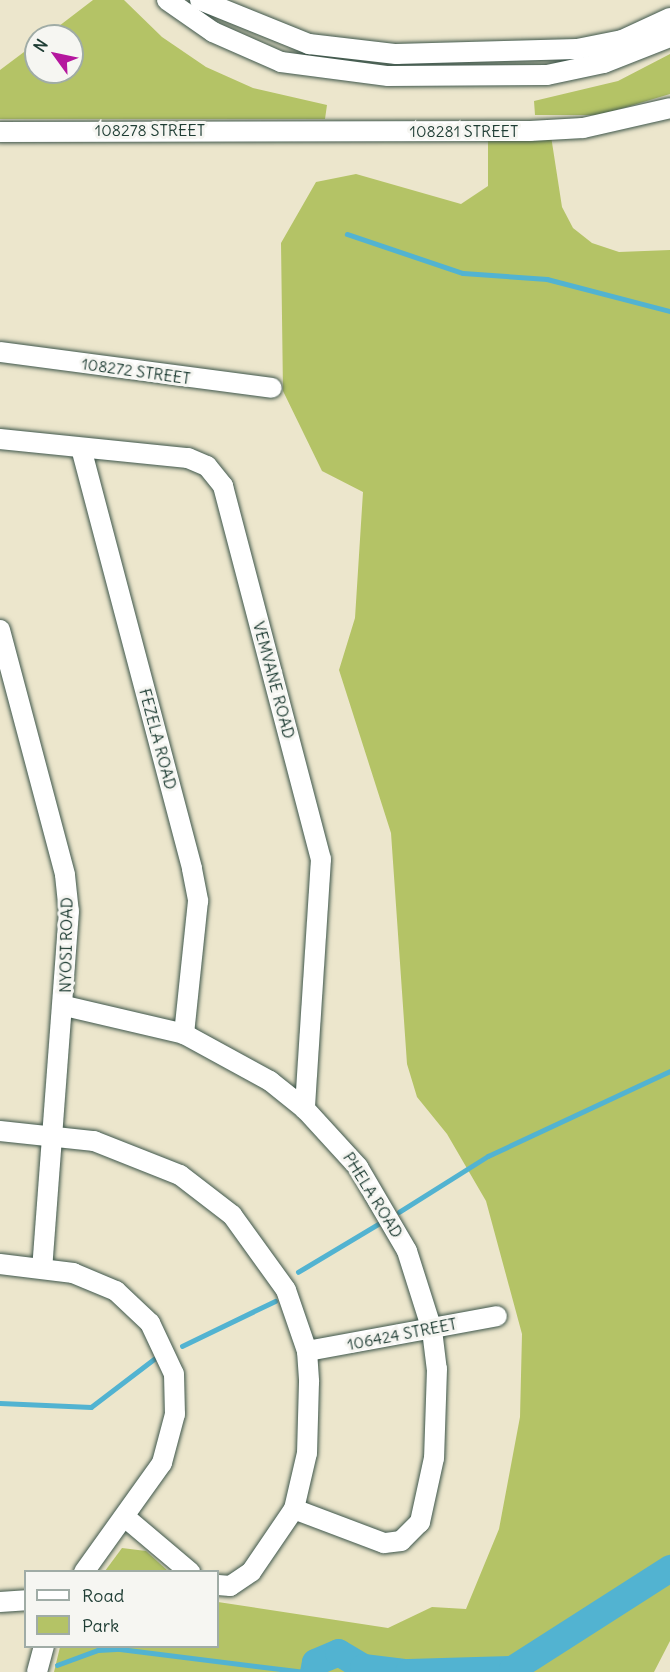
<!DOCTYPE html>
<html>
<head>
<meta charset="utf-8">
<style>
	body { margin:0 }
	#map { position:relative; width:670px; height:1672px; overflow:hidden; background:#ece6cc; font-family:Delius,sans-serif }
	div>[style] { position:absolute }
	.green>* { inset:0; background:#b4c366 }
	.stream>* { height:4.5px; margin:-2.25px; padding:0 2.25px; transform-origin:2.25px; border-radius:2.25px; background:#52b3d1 }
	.river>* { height:27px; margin:-13.5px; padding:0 13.5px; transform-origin:13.5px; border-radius:13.5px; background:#52b3d1 }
	.roads { filter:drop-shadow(0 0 2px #3e564b) drop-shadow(0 0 2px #3e564b) }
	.minor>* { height:20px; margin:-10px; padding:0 10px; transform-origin:10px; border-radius:10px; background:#fff }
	span { translate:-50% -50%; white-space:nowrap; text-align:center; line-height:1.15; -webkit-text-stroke:6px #f6f6f2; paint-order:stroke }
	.street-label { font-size:16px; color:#1f3d34 }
	.legend { position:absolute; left:24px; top:1570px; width:195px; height:78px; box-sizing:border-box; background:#f6f6f2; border:2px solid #a0aca6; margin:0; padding:8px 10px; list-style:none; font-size:18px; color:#1f3d34 }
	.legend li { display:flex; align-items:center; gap:12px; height:30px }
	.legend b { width:30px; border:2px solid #a0aca6 }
	.north { position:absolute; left:24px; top:24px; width:60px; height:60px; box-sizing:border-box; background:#f6f6f2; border:2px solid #a0aca6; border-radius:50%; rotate:303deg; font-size:16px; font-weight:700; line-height:24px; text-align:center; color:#1f3d34 }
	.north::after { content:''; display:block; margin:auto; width:21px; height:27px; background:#b5179e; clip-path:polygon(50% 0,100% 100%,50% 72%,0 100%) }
</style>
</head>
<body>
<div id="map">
	<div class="green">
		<div style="clip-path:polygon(93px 0,124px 0,162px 37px,206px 67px,253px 88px,327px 105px,325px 119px,0 119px,0 70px,36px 43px,36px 72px,72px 72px,72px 36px,46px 36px)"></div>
		<div style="clip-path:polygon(670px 54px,670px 94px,600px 115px,535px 115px,534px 101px,618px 81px)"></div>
		<div style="clip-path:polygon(551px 136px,562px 207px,573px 228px,592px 243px,619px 252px,670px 250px,670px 1641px,654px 1672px,54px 1672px,60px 1647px,218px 1646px,218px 1602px,388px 1628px,432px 1607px,466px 1609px,499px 1529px,520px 1417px,522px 1334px,486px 1201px,447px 1134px,417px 1097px,407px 1064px,391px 833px,339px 670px,355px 618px,363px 492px,322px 471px,283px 391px,281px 243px,316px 182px,356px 174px,461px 204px,488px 186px,488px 141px)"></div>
		<div style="clip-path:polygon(122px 1548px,146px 1551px,168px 1571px,105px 1571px)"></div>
	</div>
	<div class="stream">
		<div style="left:347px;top:234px;width:122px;rotate:18.6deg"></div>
		<div style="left:463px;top:273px;width:84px;rotate:4.1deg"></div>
		<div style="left:547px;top:279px;width:127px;rotate:14.6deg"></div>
		<div style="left:399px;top:1212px;width:105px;rotate:-32.2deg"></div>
		<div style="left:488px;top:1156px;width:201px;rotate:-25deg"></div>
		<div style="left:298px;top:1272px;width:96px;rotate:-30.9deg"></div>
		<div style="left:182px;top:1346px;width:103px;rotate:-25.8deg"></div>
		<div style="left:0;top:1403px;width:91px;rotate:2.5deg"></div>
		<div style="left:91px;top:1407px;width:79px;rotate:-37.3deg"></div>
		<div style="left:57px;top:1665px;width:44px;rotate:-20.1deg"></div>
		<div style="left:98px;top:1650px;width:22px;rotate:-3deg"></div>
		<div style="left:120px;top:1649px;width:186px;rotate:7.1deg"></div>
	</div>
	<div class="river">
		<div style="left:313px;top:1672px;width:10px;rotate:-79deg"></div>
		<div style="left:315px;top:1662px;width:25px;rotate:-23deg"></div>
		<div style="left:338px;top:1652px;width:29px;rotate:31deg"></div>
		<div style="left:363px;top:1667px;width:39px;rotate:7deg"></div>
		<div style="left:408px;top:1672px;width:104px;rotate:-1.7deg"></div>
		<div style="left:512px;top:1669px;width:188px;rotate:-32.6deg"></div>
	</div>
	<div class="roads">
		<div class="minor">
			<div style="left:167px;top:0;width:56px;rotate:34.8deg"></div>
			<div style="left:213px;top:32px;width:74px;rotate:23.8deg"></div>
			<div style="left:281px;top:62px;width:108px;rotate:7.5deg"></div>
			<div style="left:388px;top:76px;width:159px;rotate:-0.4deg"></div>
			<div style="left:547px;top:75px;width:58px;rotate:-11.9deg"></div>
			<div style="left:604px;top:63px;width:71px;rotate:-21.5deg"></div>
			<div style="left:200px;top:0;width:118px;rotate:22deg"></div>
			<div style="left:309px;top:44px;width:88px;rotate:6.6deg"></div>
			<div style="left:396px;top:54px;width:181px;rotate:-1.6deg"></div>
			<div style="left:577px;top:49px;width:46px;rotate:-11.3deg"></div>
			<div style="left:622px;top:40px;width:53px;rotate:-24.6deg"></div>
			<div style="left:0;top:132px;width:530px;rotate:-0.11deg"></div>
			<div style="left:530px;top:131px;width:53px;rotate:-3.2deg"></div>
			<div style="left:583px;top:128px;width:89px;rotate:-12.9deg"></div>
			<div style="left:0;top:352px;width:274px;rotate:7.5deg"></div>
			<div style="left:0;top:439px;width:189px;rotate:5.8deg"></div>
			<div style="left:188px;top:458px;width:21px;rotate:23deg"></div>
			<div style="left:207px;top:466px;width:26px;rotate:51deg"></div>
			<div style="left:223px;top:486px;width:386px;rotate:75.3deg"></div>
			<div style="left:321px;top:859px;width:251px;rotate:93.7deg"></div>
			<div style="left:81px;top:448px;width:435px;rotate:75.2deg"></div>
			<div style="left:192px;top:869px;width:33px;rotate:79deg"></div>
			<div style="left:198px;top:901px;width:134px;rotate:96deg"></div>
			<div style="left:0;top:630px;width:253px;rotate:75.1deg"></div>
			<div style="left:65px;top:875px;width:36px;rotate:84deg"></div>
			<div style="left:69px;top:911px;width:357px;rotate:94.3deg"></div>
			<div style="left:65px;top:1006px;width:122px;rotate:13.2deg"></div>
			<div style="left:184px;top:1034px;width:98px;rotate:28.7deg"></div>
			<div style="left:270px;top:1081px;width:45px;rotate:38.7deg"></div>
			<div style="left:305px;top:1109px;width:79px;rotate:47.6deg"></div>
			<div style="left:358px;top:1167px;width:97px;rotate:59.7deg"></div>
			<div style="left:407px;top:1251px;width:83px;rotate:72.4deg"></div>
			<div style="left:432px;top:1330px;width:39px;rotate:83deg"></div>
			<div style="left:437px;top:1369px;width:89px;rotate:91.9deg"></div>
			<div style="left:434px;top:1458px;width:66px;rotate:102.3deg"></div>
			<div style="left:420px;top:1522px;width:27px;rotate:135deg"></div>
			<div style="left:401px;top:1541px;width:17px;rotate:173deg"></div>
			<div style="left:384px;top:1543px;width:96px;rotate:-159.3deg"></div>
			<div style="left:0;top:1131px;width:95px;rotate:6.1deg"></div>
			<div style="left:94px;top:1141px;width:92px;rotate:21.6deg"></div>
			<div style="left:180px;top:1175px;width:66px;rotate:37.6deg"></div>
			<div style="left:232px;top:1215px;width:92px;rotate:54.2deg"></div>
			<div style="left:286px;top:1290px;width:65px;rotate:71deg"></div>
			<div style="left:307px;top:1351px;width:31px;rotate:86deg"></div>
			<div style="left:309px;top:1382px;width:71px;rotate:91.6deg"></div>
			<div style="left:307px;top:1453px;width:57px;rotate:103.1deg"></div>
			<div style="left:294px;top:1509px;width:76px;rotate:124.3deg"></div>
			<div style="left:251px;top:1572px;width:25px;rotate:146deg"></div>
			<div style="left:230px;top:1586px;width:12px;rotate:-175deg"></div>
			<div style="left:0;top:1264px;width:74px;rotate:7deg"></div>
			<div style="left:73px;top:1273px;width:47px;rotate:22.7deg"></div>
			<div style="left:116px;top:1291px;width:47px;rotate:43.3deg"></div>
			<div style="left:150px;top:1323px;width:56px;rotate:64.8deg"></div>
			<div style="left:174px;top:1374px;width:40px;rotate:88.6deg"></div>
			<div style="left:175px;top:1414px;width:51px;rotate:104.9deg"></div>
			<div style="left:162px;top:1463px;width:134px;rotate:125.6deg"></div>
			<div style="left:307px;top:1351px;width:193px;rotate:-10.4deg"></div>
			<div style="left:126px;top:1518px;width:84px;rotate:40.2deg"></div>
			<div style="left:0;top:1602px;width:26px;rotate:-4deg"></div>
			<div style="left:37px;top:1672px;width:27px;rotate:-75deg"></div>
		</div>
	</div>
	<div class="street-label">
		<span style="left:150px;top:130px">108278 STREET</span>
		<span style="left:464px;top:131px">108281 STREET</span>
		<span style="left:136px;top:371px;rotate:8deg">108272 STREET</span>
		<span style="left:274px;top:680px;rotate:75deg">VEMVANE ROAD</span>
		<span style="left:158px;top:739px;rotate:75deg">FEZELA ROAD</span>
		<span style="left:66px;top:945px;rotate:-89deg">NYOSI ROAD</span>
		<span style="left:373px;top:1195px;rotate:58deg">PHELA ROAD</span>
		<span style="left:402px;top:1334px;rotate:-11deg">106424 STREET</span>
	</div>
	<ul class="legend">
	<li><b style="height:8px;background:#fff"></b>Road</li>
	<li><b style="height:16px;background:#b4c366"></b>Park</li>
	</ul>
	<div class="north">N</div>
</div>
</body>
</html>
